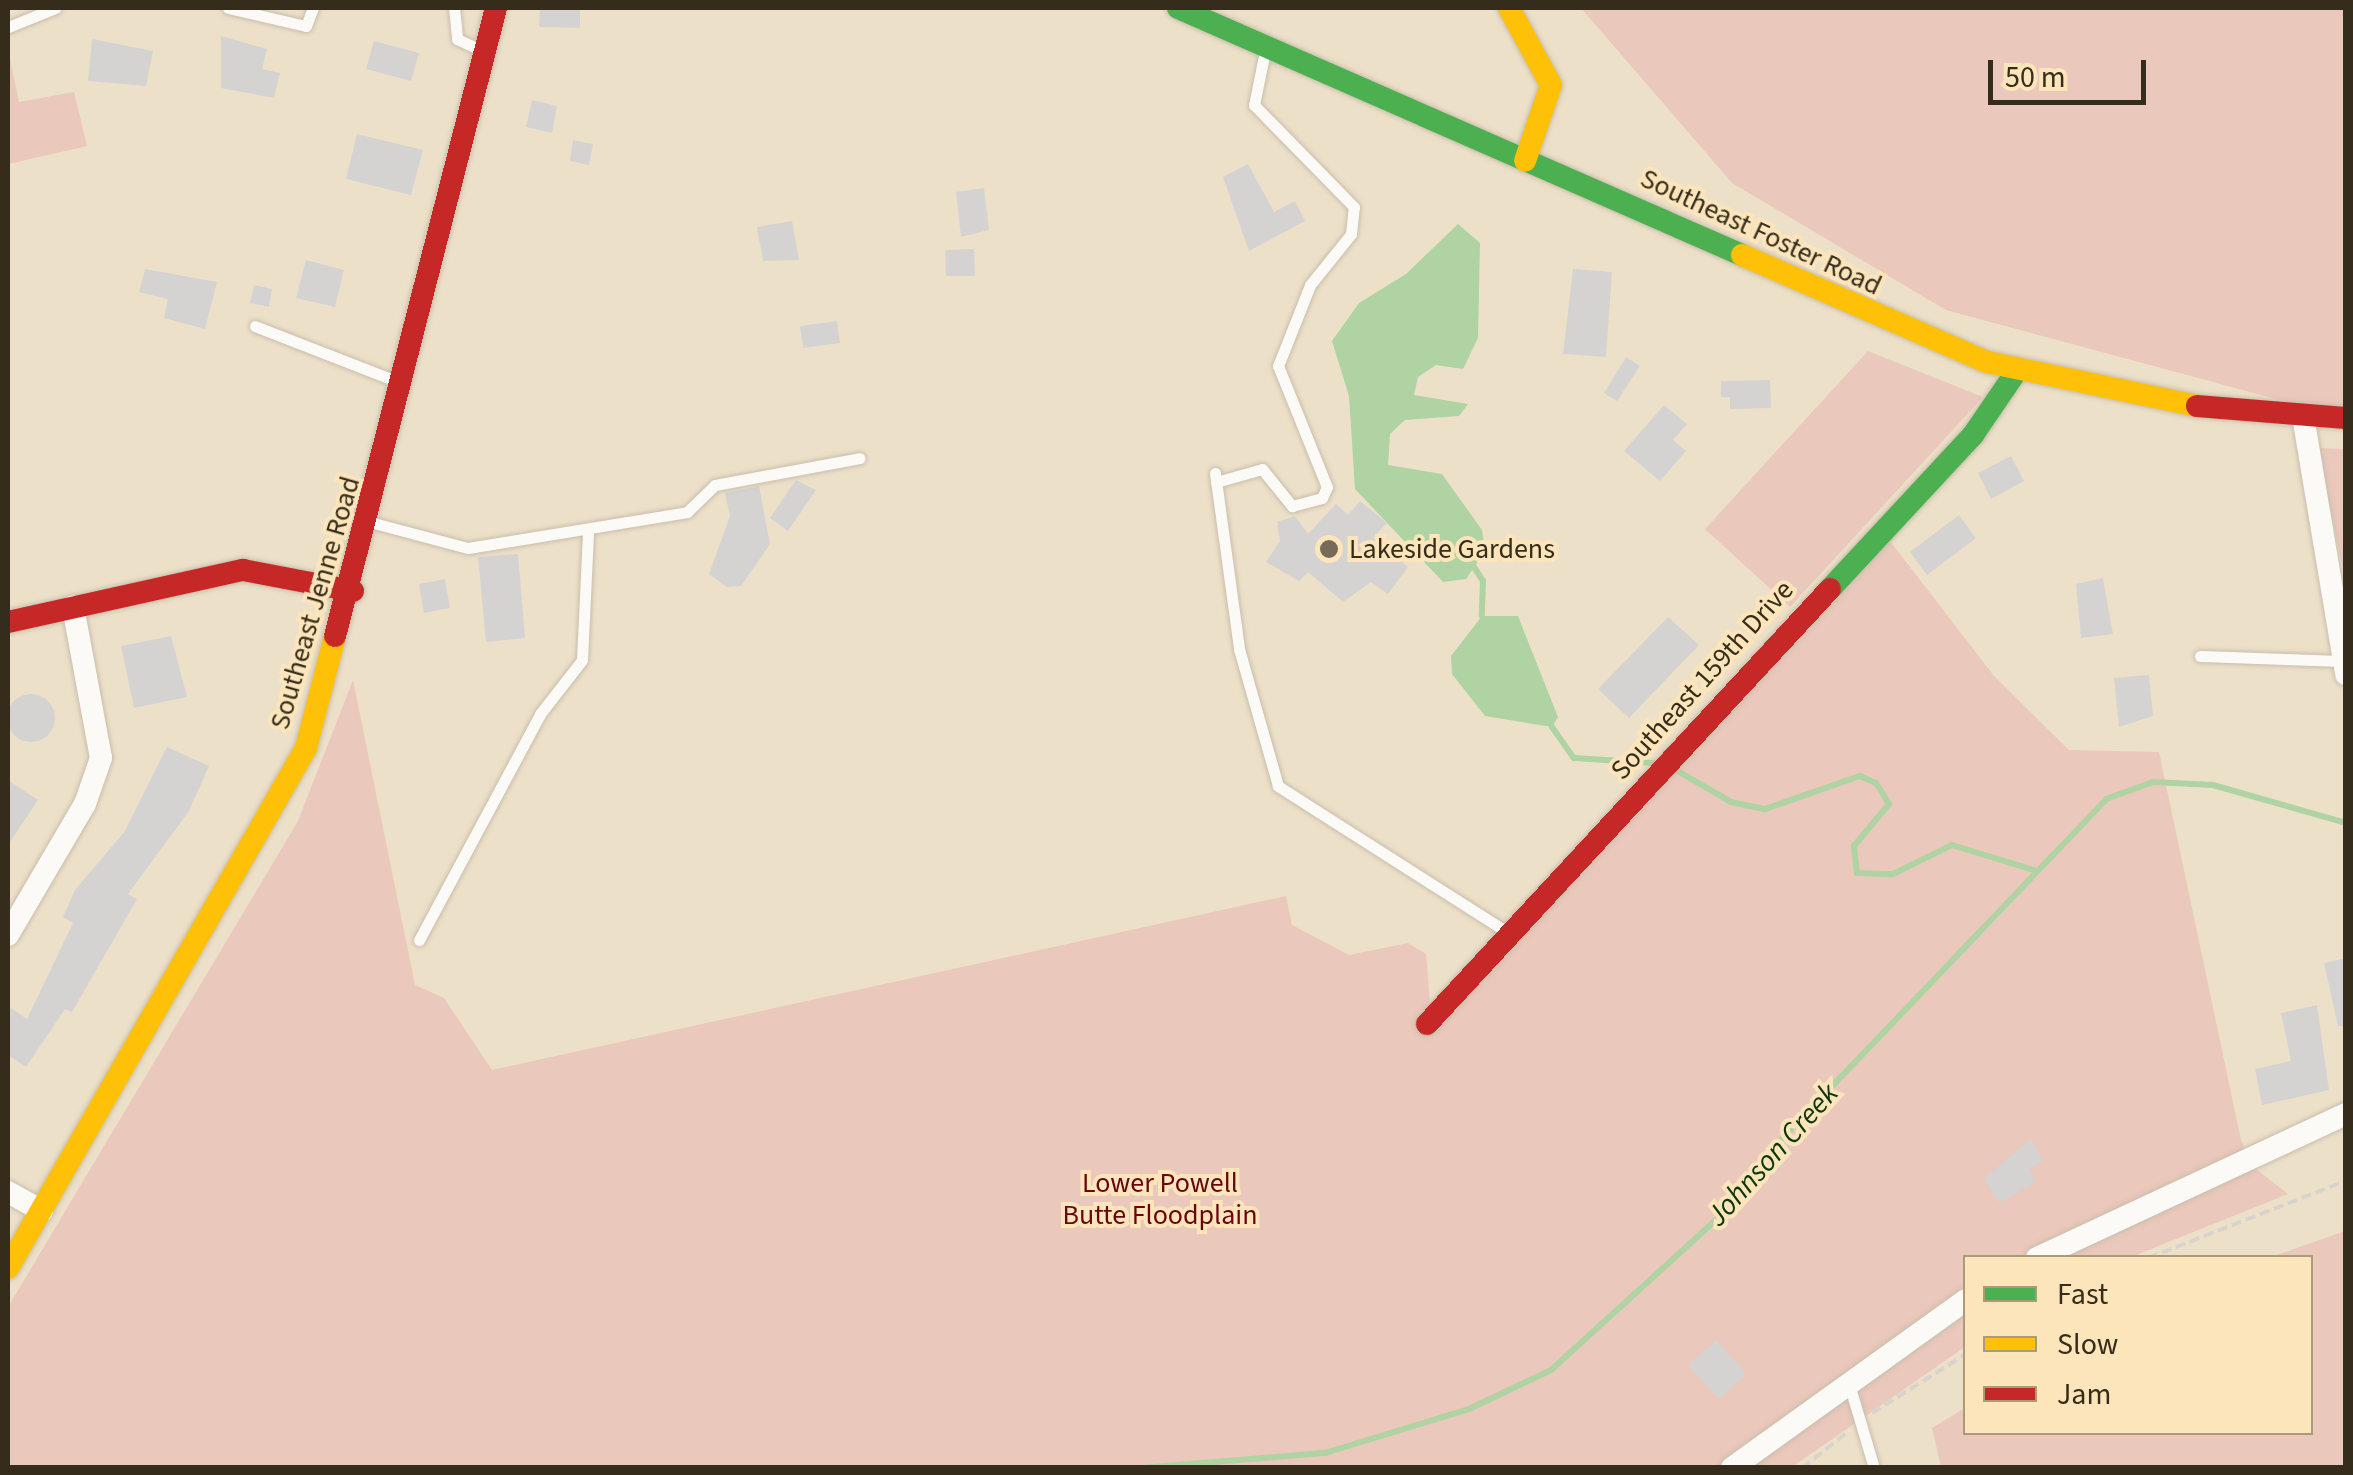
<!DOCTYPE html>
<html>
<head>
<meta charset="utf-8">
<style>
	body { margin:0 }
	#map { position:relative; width:2353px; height:1475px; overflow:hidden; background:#ede0c9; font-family:"Source Sans 3",sans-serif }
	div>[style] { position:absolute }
	.green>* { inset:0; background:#eac8bb }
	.water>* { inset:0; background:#afd3a3 }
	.stream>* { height:6px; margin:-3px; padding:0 3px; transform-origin:3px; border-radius:3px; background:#afd3a3 }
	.building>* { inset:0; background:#d4d3d2 }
	.round { border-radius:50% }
	.path>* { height:4px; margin-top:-2px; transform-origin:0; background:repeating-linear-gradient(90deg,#d8d3cc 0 10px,transparent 0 15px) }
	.roads { filter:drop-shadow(0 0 2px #c8beab) drop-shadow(0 0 2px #c8beab) }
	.lane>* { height:11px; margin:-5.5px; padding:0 5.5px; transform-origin:5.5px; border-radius:5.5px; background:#fcfaf7 }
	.street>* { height:22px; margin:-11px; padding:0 11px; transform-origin:11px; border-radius:11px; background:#fcfaf7 }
	.fast>* { height:22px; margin:-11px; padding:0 11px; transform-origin:11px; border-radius:11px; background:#4caf50 }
	.slow>* { height:22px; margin:-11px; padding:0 11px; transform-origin:11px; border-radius:11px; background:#ffc107 }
	.jam>* { height:22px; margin:-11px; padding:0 11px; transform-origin:11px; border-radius:11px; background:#c62828 }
	.dots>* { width:28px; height:28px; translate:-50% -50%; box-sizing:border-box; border:5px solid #fce5ba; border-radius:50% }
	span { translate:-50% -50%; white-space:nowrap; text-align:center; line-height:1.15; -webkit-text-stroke:8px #fce5ba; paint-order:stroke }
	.street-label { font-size:28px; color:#352c1b }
	.poi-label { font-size:28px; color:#352c1b }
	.left { translate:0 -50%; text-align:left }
	.park-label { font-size:28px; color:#690410 }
	.water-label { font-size:30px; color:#0d350e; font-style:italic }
	.frame { position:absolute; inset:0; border:10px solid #352c1b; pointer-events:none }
	.legend { position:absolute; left:1963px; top:1255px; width:350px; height:180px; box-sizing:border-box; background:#fce5ba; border:2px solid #ac9b7a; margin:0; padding:12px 18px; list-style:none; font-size:30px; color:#352c1b }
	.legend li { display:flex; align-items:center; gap:20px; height:50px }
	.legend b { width:50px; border:2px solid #ac9b7a }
	.scale { position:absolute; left:1988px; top:60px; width:158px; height:45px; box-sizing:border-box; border:5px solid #352c1b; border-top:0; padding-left:12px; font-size:30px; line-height:35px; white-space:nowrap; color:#352c1b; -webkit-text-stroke:8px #fce5ba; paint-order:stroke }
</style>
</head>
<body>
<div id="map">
	<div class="green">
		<div style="clip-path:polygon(1581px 8px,2345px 8px,2345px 407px,2306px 407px,1946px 310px,1732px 183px)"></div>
		<div style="clip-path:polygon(8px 50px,19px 102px,74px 92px,87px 146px,8px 164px)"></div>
		<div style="clip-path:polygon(1868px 351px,1983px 397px,1790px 607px,1705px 529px)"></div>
		<div style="clip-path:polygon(2318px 448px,2345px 449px,2345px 579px)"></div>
		<div style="clip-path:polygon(1890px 541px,1994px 676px,2069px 750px,2159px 752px,2241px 1140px,2251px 1165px,2288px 1194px,2131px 1257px,1966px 1258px,1965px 1347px,1792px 1467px,8px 1468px,8px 1307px,298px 821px,353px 680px,415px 985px,444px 998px,492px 1070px,1286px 896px,1292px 925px,1349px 955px,1408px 943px,1426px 954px,1430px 1003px)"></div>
		<div style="clip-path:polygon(2345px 1231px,2345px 1467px,1941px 1467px,1932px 1428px,1965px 1408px,1966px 1432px,2310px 1432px,2310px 1258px,2271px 1257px)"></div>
	</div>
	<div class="water">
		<div style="clip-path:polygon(1458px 224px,1480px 243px,1478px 338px,1463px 369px,1436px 365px,1418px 377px,1414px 395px,1468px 404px,1459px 416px,1405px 420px,1390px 434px,1388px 465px,1442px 474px,1482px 530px,1485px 551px,1466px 579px,1443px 582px,1355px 489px,1349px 396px,1332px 341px,1359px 303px,1406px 274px)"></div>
		<div style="clip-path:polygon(1482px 616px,1518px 616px,1558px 717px,1552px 727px,1485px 716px,1452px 674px,1451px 656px)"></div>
	</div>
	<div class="stream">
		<div style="left:1472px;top:564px;width:20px;rotate:57deg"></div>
		<div style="left:1483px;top:581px;width:35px;rotate:92deg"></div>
		<div style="left:1552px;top:727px;width:38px;rotate:55deg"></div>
		<div style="left:1574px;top:758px;width:80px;rotate:3.6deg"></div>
		<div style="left:1676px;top:770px;width:64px;rotate:30.2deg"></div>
		<div style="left:1731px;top:802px;width:35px;rotate:12deg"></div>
		<div style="left:1765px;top:809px;width:101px;rotate:-19.2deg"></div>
		<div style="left:1860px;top:776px;width:17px;rotate:24deg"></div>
		<div style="left:1876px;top:783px;width:25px;rotate:58deg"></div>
		<div style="left:1889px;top:804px;width:55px;rotate:129.8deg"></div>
		<div style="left:1854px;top:846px;width:27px;rotate:84deg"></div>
		<div style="left:1857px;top:873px;width:36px;rotate:2deg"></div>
		<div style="left:1893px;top:874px;width:66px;rotate:-26.2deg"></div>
		<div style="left:1952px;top:845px;width:86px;rotate:17deg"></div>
		<div style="left:1141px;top:1468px;width:185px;rotate:-4.7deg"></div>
		<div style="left:1325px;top:1453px;width:151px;rotate:-17deg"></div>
		<div style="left:1469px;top:1409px;width:91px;rotate:-25.4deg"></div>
		<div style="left:1551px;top:1370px;width:224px;rotate:-42.3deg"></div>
		<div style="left:1717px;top:1219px;width:92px;rotate:-51.6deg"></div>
		<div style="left:1774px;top:1147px;width:481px;rotate:-46.3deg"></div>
		<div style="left:2106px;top:799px;width:50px;rotate:-19.9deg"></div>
		<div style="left:2153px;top:782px;width:60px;rotate:2.9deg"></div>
		<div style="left:2213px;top:785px;width:138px;rotate:15.9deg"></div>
	</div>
	<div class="building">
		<div style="clip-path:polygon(540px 8px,580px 8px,580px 28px,539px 27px)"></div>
		<div style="clip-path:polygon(221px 36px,267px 49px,262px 69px,280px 73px,274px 98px,221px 88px)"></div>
		<div style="clip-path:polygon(92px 39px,153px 51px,146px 86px,88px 81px)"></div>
		<div style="clip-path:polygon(374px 41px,419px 53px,411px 81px,366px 69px)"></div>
		<div style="clip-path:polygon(532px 100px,557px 106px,552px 133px,526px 127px)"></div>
		<div style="clip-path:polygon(357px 134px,423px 150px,411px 195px,346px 179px)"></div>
		<div style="clip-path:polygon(573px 140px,593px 144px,589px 165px,570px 161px)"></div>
		<div style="clip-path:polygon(1248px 164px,1274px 212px,1295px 201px,1305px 221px,1249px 251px,1223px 177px)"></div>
		<div style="clip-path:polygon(984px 188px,989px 230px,961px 237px,956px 192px)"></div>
		<div style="clip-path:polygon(792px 221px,799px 260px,763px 261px,757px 227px)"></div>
		<div style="clip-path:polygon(974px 249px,975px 276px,946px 276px,945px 250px)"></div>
		<div style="clip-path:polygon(306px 260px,344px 270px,335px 307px,296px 298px)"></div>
		<div style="clip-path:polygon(145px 269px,217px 282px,205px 329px,164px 318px,168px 299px,139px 292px)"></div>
		<div style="clip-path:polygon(1573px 269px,1612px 272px,1606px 357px,1563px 354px)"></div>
		<div style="clip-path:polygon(254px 285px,272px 289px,269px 307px,250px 303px)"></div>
		<div style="clip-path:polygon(837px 321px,840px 343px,803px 348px,800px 326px)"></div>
		<div style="clip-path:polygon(1626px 357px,1640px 366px,1617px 401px,1604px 393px)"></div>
		<div style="clip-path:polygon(1770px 380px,1771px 408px,1730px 409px,1730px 397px,1721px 397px,1721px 381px)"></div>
		<div style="clip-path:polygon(1664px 405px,1687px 424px,1673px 440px,1686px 451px,1660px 481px,1624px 451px)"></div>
		<div style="clip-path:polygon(2011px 456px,2024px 481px,1991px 499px,1978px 473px)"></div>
		<div style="clip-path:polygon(796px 480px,816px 490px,788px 531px,770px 518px)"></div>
		<div style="clip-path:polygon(759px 486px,770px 544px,741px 586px,727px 587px,709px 574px,730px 516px,725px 493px)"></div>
		<div style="clip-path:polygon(1360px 501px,1387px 523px,1373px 538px,1408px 567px,1388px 594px,1371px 582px,1343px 602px,1308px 572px,1299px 581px,1266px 562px,1280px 541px,1277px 522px,1295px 516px,1308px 534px,1336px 504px,1348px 515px)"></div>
		<div style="clip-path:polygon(1959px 515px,1976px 538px,1927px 575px,1910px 552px)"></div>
		<div style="clip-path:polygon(518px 554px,525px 638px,486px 642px,478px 557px)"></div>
		<div style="clip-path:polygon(2103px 578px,2113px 634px,2081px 638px,2076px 584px)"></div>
		<div style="clip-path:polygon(445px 579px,450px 608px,424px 613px,419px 584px)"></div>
		<div style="clip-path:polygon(1668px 617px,1699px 645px,1629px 718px,1598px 689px)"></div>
		<div style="clip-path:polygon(171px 636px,187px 697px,134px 708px,121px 646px)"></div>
		<div style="clip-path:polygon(2149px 675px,2153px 716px,2119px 727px,2114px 678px)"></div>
		<div class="round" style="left:7px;top:694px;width:48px;height:48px"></div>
		<div style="clip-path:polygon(167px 747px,209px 766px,189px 811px,128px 894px,137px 899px,72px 1012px,65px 1009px,26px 1067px,8px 1055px,8px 1006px,27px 1019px,73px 923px,63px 917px,75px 890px,125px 831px)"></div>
		<div style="clip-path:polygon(8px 780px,38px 800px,8px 845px)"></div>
		<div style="clip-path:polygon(2346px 958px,2346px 1026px,2338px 1026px,2324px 963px)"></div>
		<div style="clip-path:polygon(2317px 1005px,2329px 1090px,2262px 1105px,2255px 1069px,2291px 1061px,2281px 1013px)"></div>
		<div style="clip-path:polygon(2031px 1139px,2043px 1161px,2029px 1169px,2036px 1182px,1999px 1203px,1984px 1178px)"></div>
		<div style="clip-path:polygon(1716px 1340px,1746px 1374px,1719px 1399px,1688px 1365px)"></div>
	</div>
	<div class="path">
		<div style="left:2148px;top:1258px;width:212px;rotate:-21.3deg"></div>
		<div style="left:1872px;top:1413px;width:111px;rotate:-32.1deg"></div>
		<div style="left:1802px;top:1468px;width:60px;rotate:-38.2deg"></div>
	</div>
	<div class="roads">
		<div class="lane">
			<div style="left:228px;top:8px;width:80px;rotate:13deg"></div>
			<div style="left:306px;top:26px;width:19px;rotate:-69deg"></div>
			<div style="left:454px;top:8px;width:31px;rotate:84deg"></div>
			<div style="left:457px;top:39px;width:26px;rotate:25deg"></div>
			<div style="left:8px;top:27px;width:51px;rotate:-22deg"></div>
			<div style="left:255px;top:326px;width:151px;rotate:21.3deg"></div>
			<div style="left:1215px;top:473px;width:178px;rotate:82.2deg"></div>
			<div style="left:1239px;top:649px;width:142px;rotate:74.1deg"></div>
			<div style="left:1278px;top:786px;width:270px;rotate:32.5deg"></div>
			<div style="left:1216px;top:482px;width:48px;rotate:-15.8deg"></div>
			<div style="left:1262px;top:469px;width:48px;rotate:51deg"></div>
			<div style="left:1292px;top:506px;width:31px;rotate:-15deg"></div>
			<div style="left:1322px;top:498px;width:12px;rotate:-66deg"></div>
			<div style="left:1327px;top:487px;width:131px;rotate:-112deg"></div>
			<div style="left:1278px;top:366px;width:87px;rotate:-68.4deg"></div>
			<div style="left:1310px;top:285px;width:65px;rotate:-51.2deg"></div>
			<div style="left:1351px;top:234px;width:27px;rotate:-84deg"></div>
			<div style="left:1354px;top:207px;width:143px;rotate:-134.4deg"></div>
			<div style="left:1254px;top:105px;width:55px;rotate:-78.5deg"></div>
			<div style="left:370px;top:522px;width:101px;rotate:14.9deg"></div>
			<div style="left:468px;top:548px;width:222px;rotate:-9.3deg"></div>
			<div style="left:687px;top:512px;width:39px;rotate:-44deg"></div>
			<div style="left:715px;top:485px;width:147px;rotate:-10.5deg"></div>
			<div style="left:2200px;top:656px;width:143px;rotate:2deg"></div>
			<div style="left:419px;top:940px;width:256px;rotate:-61.8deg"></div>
			<div style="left:540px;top:714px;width:68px;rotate:-52.1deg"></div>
			<div style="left:582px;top:660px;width:128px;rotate:-87.3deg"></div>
			<div style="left:1849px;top:1384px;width:88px;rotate:73.4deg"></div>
		</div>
		<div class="street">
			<div style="left:2303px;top:416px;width:262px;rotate:80.5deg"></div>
			<div style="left:8px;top:935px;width:152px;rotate:-59.6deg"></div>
			<div style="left:85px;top:804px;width:49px;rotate:-70.8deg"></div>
			<div style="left:101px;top:758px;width:154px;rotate:-100.5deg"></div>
			<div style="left:8px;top:1192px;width:39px;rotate:29deg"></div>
			<div style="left:2037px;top:1258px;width:341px;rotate:-25deg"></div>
			<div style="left:1732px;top:1468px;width:288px;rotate:-35.7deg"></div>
		</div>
		<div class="fast">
			<div style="left:1178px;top:8px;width:616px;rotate:23.65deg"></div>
			<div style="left:1830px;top:589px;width:210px;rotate:-47.1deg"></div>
			<div style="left:1973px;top:435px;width:76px;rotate:-55.7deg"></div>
		</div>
		<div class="slow">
			<div style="left:1509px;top:8px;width:88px;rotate:61.4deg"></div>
			<div style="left:1551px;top:85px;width:80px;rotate:108.9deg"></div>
			<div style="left:1742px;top:255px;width:267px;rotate:23.6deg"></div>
			<div style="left:1987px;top:362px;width:215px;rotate:11.8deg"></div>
			<div style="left:8px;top:1268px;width:599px;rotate:-60.18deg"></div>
			<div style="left:306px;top:748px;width:116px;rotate:-75.5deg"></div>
		</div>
		<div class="jam">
			<div style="left:2197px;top:406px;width:149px;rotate:4.6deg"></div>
			<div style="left:8px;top:622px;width:241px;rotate:-12.5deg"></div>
			<div style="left:243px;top:570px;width:112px;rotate:10.8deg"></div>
			<div style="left:335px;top:636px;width:648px;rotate:-75.62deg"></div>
			<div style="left:1427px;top:1024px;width:593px;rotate:-47.19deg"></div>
		</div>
	</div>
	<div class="dots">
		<div style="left:1329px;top:549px;background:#756b58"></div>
	</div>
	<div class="street-label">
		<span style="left:1761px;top:232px;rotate:25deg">Southeast Foster Road</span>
		<span style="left:315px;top:603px;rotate:-74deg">Southeast Jenne Road</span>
		<span style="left:1702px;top:680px;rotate:-48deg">Southeast 159th Drive</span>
	</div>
	<div class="poi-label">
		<span class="left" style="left:1349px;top:549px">Lakeside Gardens</span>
	</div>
	<div class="park-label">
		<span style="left:1160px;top:1199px">Lower Powell<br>Butte Floodplain</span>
	</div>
	<div class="water-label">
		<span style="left:1773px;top:1155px;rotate:-48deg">Johnson Creek</span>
	</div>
	<div class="frame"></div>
	<ul class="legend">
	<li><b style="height:12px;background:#4caf50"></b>Fast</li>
	<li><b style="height:12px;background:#ffc107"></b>Slow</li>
	<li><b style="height:12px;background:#c62828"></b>Jam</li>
	</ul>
	<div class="scale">50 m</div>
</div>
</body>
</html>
